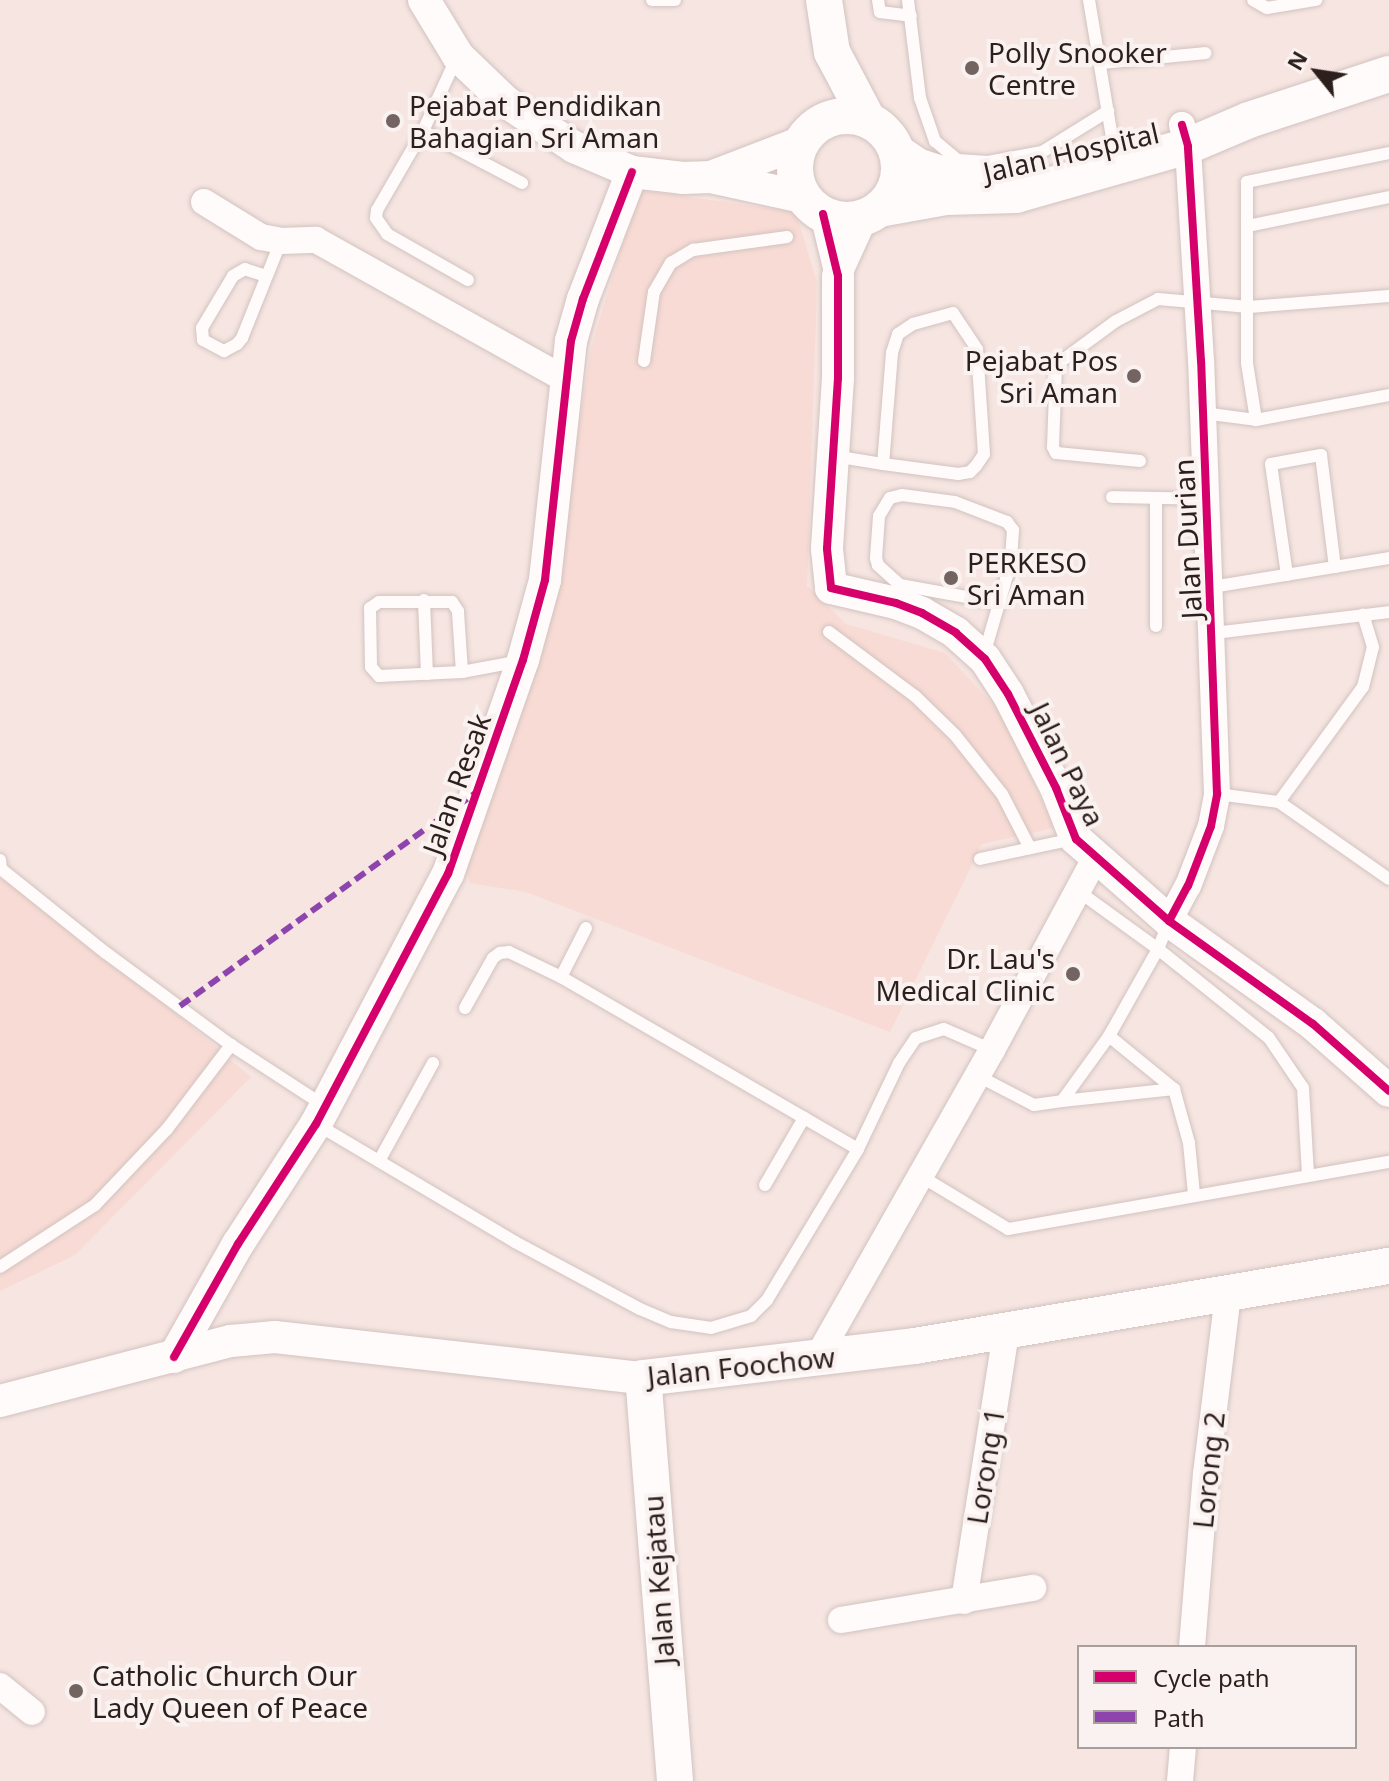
<!DOCTYPE html>
<html>
<head>
<meta charset="utf-8">
<style>
	body { margin:0 }
	#map { position:relative; width:1389px; height:1781px; overflow:hidden; background:#f6e5e1; font-family:"Noto Sans",sans-serif }
	div>[style] { position:absolute }
	.built>* { inset:0; background:#f8dbd4 }
	.roads { filter:drop-shadow(0 0 2px #d2c3c0) drop-shadow(0 0 2px #d2c3c0) }
	.service>* { height:12px; margin:-6px; padding:0 6px; transform-origin:6px; border-radius:6px; background:#fefbfa }
	.minor>* { height:26px; margin:-13px; padding:0 13px; transform-origin:13px; border-radius:13px; background:#fefbfa }
	.tertiary>* { height:32px; margin:-16px; padding:0 16px; transform-origin:16px; border-radius:16px; background:#fefbfa }
	.secondary>* { height:36px; margin:-18px; padding:0 18px; transform-origin:18px; border-radius:18px; background:#fefbfa }
	.secondary>.ring { margin:-18px; padding:0; box-sizing:content-box; background:none; border:36px solid #fefbfa; border-radius:50% }
	.quiet>* { height:6px; margin-top:-3px; transform-origin:0; background:repeating-linear-gradient(90deg,#8e44ad 0 12px,transparent 0 18px) }
	.cycleway>* { height:8px; margin:-4px; padding:0 4px; transform-origin:4px; border-radius:4px; background:#d6006c }
	.dots>* { width:22px; height:22px; translate:-50% -50%; box-sizing:border-box; border:4px solid #faf2f0; border-radius:50% }
	span { translate:-50% -50%; white-space:nowrap; text-align:center; line-height:1.15; -webkit-text-stroke:8px #faf2f0; paint-order:stroke }
	.poi-label { font-size:28px; color:#2d1f1c }
	.left { translate:0 -50%; text-align:left }
	.right { translate:-100% -50%; text-align:right }
	.street-label { font-size:28px; color:#2d1f1c }
	.legend { position:absolute; left:1077px; top:1645px; width:280px; height:104px; box-sizing:border-box; background:#faf2f0; border:2px solid #a89e9b; margin:0; padding:10px 14px; list-style:none; font-size:24px; color:#2d1f1c }
	.legend li { display:flex; align-items:center; gap:16px; height:40px }
	.legend b { width:40px; border:2px solid #a89e9b }
	.north { position:absolute; left:1277px; top:32px; width:80px; height:80px; -webkit-text-stroke:6px #faf2f0; paint-order:stroke; rotate:300deg; font-size:22px; font-weight:700; line-height:32px; text-align:center; color:#2d1f1c }
	.north::after { content:''; display:block; margin:auto; width:28px; height:36px; background:#2d1f1c; clip-path:polygon(50% 0,100% 100%,50% 72%,0 100%) }
</style>
</head>
<body>
<div id="map">
	<div class="built">
		<div style="clip-path:polygon(639px 190px,796px 212px,817px 283px,807px 586px,846px 624px,945px 653px,1003px 715px,1054px 828px,982px 844px,890px 1032px,526px 892px,470px 883px,463px 859px,548px 621px,591px 348px)"></div>
		<div style="clip-path:polygon(0 865px,251px 1077px,75px 1255px,0 1291px)"></div>
	</div>
	<div class="roads">
		<div class="service">
			<div style="left:652px;top:0;width:23px"></div>
			<div style="left:878px;top:0;width:12px;rotate:81deg"></div>
			<div style="left:880px;top:12px;width:31px;rotate:7deg"></div>
			<div style="left:908px;top:0;width:99px;rotate:83deg"></div>
			<div style="left:920px;top:98px;width:46px;rotate:70.8deg"></div>
			<div style="left:935px;top:141px;width:30px;rotate:40deg"></div>
			<div style="left:958px;top:160px;width:30px;rotate:4deg"></div>
			<div style="left:988px;top:162px;width:55px;rotate:-10.5deg"></div>
			<div style="left:1042px;top:152px;width:78px;rotate:-31.8deg"></div>
			<div style="left:1089px;top:0;width:146px;rotate:80.5deg"></div>
			<div style="left:1253px;top:0;width:16px;rotate:30deg"></div>
			<div style="left:1267px;top:8px;width:50px;rotate:-9.3deg"></div>
			<div style="left:456px;top:59px;width:79px;rotate:114.6deg"></div>
			<div style="left:423px;top:131px;width:91px;rotate:120.2deg"></div>
			<div style="left:377px;top:210px;width:8px;rotate:97deg"></div>
			<div style="left:376px;top:218px;width:19px;rotate:55deg"></div>
			<div style="left:387px;top:234px;width:93px;rotate:29.6deg"></div>
			<div style="left:1102px;top:63px;width:104px;rotate:-5.5deg"></div>
			<div style="left:423px;top:131px;width:112px;rotate:27.7deg"></div>
			<div style="left:1389px;top:153px;width:145px;rotate:168.5deg"></div>
			<div style="left:1247px;top:182px;width:181px;rotate:90deg"></div>
			<div style="left:1247px;top:363px;width:58px;rotate:81deg"></div>
			<div style="left:1256px;top:420px;width:135px;rotate:-10.6deg"></div>
			<div style="left:1248px;top:226px;width:144px;rotate:-11.6deg"></div>
			<div style="left:266px;top:276px;width:22px;rotate:-162deg"></div>
			<div style="left:245px;top:269px;width:14px;rotate:150deg"></div>
			<div style="left:233px;top:276px;width:61px;rotate:120.8deg"></div>
			<div style="left:202px;top:328px;width:12px;rotate:85deg"></div>
			<div style="left:203px;top:340px;width:24px;rotate:28deg"></div>
			<div style="left:224px;top:351px;width:15px;rotate:-28deg"></div>
			<div style="left:237px;top:344px;width:8px;rotate:-50deg"></div>
			<div style="left:242px;top:338px;width:105px;rotate:-68.1deg"></div>
			<div style="left:644px;top:361px;width:70px;rotate:-81.8deg"></div>
			<div style="left:654px;top:292px;width:34px;rotate:-60deg"></div>
			<div style="left:671px;top:263px;width:26px;rotate:-31deg"></div>
			<div style="left:693px;top:250px;width:95px;rotate:-7.9deg"></div>
			<div style="left:1203px;top:413px;width:53px;rotate:7.5deg"></div>
			<div style="left:834px;top:456px;width:50px;rotate:9.3deg"></div>
			<div style="left:883px;top:464px;width:76px;rotate:7.6deg"></div>
			<div style="left:958px;top:474px;width:12px;rotate:-9deg"></div>
			<div style="left:970px;top:472px;width:8px;rotate:-45deg"></div>
			<div style="left:976px;top:466px;width:14px;rotate:-56deg"></div>
			<div style="left:984px;top:454px;width:105px;rotate:-93.8deg"></div>
			<div style="left:977px;top:349px;width:43px;rotate:-123.7deg"></div>
			<div style="left:953px;top:313px;width:41px;rotate:164.6deg"></div>
			<div style="left:913px;top:324px;width:18px;rotate:146deg"></div>
			<div style="left:898px;top:334px;width:20px;rotate:108deg"></div>
			<div style="left:892px;top:353px;width:111px;rotate:94.6deg"></div>
			<div style="left:1140px;top:461px;width:84px;rotate:-174.6deg"></div>
			<div style="left:1056px;top:453px;width:7px;rotate:-117deg"></div>
			<div style="left:1053px;top:447px;width:82px;rotate:-87.9deg"></div>
			<div style="left:1056px;top:365px;width:74px;rotate:-36.3deg"></div>
			<div style="left:1116px;top:321px;width:47px;rotate:-27.6deg"></div>
			<div style="left:1158px;top:299px;width:91px;rotate:5deg"></div>
			<div style="left:1249px;top:307px;width:140px;rotate:-4.5deg"></div>
			<div style="left:1112px;top:497px;width:95px;rotate:1.2deg"></div>
			<div style="left:1156px;top:498px;width:128px;rotate:90deg"></div>
			<div style="left:1287px;top:575px;width:112px;rotate:-98.2deg"></div>
			<div style="left:1271px;top:464px;width:51px;rotate:-10.2deg"></div>
			<div style="left:1321px;top:455px;width:113px;rotate:82.9deg"></div>
			<div style="left:900px;top:585px;width:102px;rotate:10.2deg"></div>
			<div style="left:1212px;top:587px;width:179px;rotate:-9.3deg"></div>
			<div style="left:424px;top:600px;width:74px;rotate:87.7deg"></div>
			<div style="left:896px;top:603px;width:18px;rotate:-77deg"></div>
			<div style="left:900px;top:585px;width:30px;rotate:-138deg"></div>
			<div style="left:878px;top:565px;width:7px;rotate:-106deg"></div>
			<div style="left:876px;top:558px;width:42px;rotate:-85.9deg"></div>
			<div style="left:879px;top:516px;width:21px;rotate:-59deg"></div>
			<div style="left:890px;top:498px;width:12px;rotate:-14deg"></div>
			<div style="left:902px;top:495px;width:53px;rotate:7.5deg"></div>
			<div style="left:955px;top:502px;width:56px;rotate:21deg"></div>
			<div style="left:1007px;top:522px;width:10px;rotate:53deg"></div>
			<div style="left:1013px;top:530px;width:32px;rotate:94deg"></div>
			<div style="left:1011px;top:562px;width:97px;rotate:106.2deg"></div>
			<div style="left:829px;top:632px;width:107px;rotate:36.7deg"></div>
			<div style="left:915px;top:696px;width:56px;rotate:44.3deg"></div>
			<div style="left:955px;top:735px;width:75px;rotate:51.5deg"></div>
			<div style="left:1002px;top:794px;width:61px;rotate:62.6deg"></div>
			<div style="left:1214px;top:633px;width:176px;rotate:-6.8deg"></div>
			<div style="left:462px;top:672px;width:61px;rotate:-93.8deg"></div>
			<div style="left:458px;top:611px;width:11px;rotate:-124deg"></div>
			<div style="left:452px;top:602px;width:73px;rotate:180deg"></div>
			<div style="left:379px;top:602px;width:11px;rotate:146deg"></div>
			<div style="left:370px;top:608px;width:59px;rotate:89deg"></div>
			<div style="left:371px;top:667px;width:12px;rotate:48deg"></div>
			<div style="left:379px;top:676px;width:83px;rotate:-2.8deg"></div>
			<div style="left:462px;top:672px;width:60px;rotate:-10.6deg"></div>
			<div style="left:1217px;top:794px;width:63px;rotate:7.4deg"></div>
			<div style="left:1279px;top:802px;width:134px;rotate:35deg"></div>
			<div style="left:1279px;top:802px;width:142px;rotate:-53.9deg"></div>
			<div style="left:1363px;top:687px;width:41px;rotate:-76deg"></div>
			<div style="left:1373px;top:647px;width:34px;rotate:-107deg"></div>
			<div style="left:980px;top:859px;width:95px;rotate:-12.1deg"></div>
			<div style="left:0;top:860px;width:9px;rotate:84deg"></div>
			<div style="left:1px;top:869px;width:134px;rotate:38.7deg"></div>
			<div style="left:106px;top:953px;width:155px;rotate:36.4deg"></div>
			<div style="left:231px;top:1045px;width:110px;rotate:33.1deg"></div>
			<div style="left:1078px;top:891px;width:99px;rotate:35.9deg"></div>
			<div style="left:1158px;top:949px;width:142px;rotate:38.7deg"></div>
			<div style="left:1269px;top:1038px;width:60px;rotate:55.8deg"></div>
			<div style="left:1303px;top:1088px;width:87px;rotate:86.7deg"></div>
			<div style="left:586px;top:928px;width:55px;rotate:117deg"></div>
			<div style="left:561px;top:977px;width:343px;rotate:30.1deg"></div>
			<div style="left:465px;top:1008px;width:57px;rotate:-60.8deg"></div>
			<div style="left:493px;top:958px;width:9px;rotate:-36deg"></div>
			<div style="left:500px;top:953px;width:9px;rotate:-6deg"></div>
			<div style="left:509px;top:952px;width:58px;rotate:25.7deg"></div>
			<div style="left:1109px;top:1036px;width:84px;rotate:39.2deg"></div>
			<div style="left:1174px;top:1089px;width:56px;rotate:74.5deg"></div>
			<div style="left:1189px;top:1143px;width:51px;rotate:84.4deg"></div>
			<div style="left:978px;top:1076px;width:63px;rotate:27.4deg"></div>
			<div style="left:1034px;top:1105px;width:28px;rotate:-8deg"></div>
			<div style="left:1062px;top:1101px;width:80px;rotate:-54.1deg"></div>
			<div style="left:1109px;top:1036px;width:100px;rotate:-60.6deg"></div>
			<div style="left:1158px;top:949px;width:29px;rotate:-68deg"></div>
			<div style="left:1062px;top:1101px;width:113px;rotate:-6.1deg"></div>
			<div style="left:318px;top:1125px;width:229px;rotate:30.7deg"></div>
			<div style="left:515px;top:1242px;width:142px;rotate:28.2deg"></div>
			<div style="left:640px;top:1309px;width:34px;rotate:23deg"></div>
			<div style="left:671px;top:1322px;width:40px;rotate:8.5deg"></div>
			<div style="left:711px;top:1328px;width:42px;rotate:-16.7deg"></div>
			<div style="left:751px;top:1316px;width:23px;rotate:-45deg"></div>
			<div style="left:767px;top:1300px;width:176px;rotate:-58.9deg"></div>
			<div style="left:858px;top:1149px;width:95px;rotate:-64.5deg"></div>
			<div style="left:899px;top:1063px;width:30px;rotate:-56deg"></div>
			<div style="left:916px;top:1038px;width:29px;rotate:-18deg"></div>
			<div style="left:944px;top:1029px;width:52px;rotate:23.6deg"></div>
			<div style="left:379px;top:1161px;width:112px;rotate:-61.1deg"></div>
			<div style="left:919px;top:1175px;width:104px;rotate:31.2deg"></div>
			<div style="left:1008px;top:1229px;width:387px;rotate:-10deg"></div>
			<div style="left:765px;top:1185px;width:78px;rotate:-59.8deg"></div>
			<div style="left:0;top:1267px;width:113px;rotate:-33.1deg"></div>
			<div style="left:95px;top:1205px;width:105px;rotate:-46.5deg"></div>
			<div style="left:167px;top:1129px;width:106px;rotate:-52.7deg"></div>
		</div>
		<div class="minor">
			<div style="left:204px;top:202px;width:67px;rotate:31.6deg"></div>
			<div style="left:261px;top:237px;width:20px;rotate:11deg"></div>
			<div style="left:281px;top:241px;width:35px;rotate:-2deg"></div>
			<div style="left:316px;top:240px;width:287px;rotate:29.2deg"></div>
			<div style="left:823px;top:214px;width:64px;rotate:76.4deg"></div>
			<div style="left:838px;top:276px;width:65px;rotate:-65.4deg"></div>
			<div style="left:1169px;top:921px;width:40px;rotate:-62deg"></div>
			<div style="left:1188px;top:886px;width:64px;rotate:-69deg"></div>
			<div style="left:1211px;top:826px;width:33px;rotate:-79deg"></div>
			<div style="left:1217px;top:794px;width:433px;rotate:-92.1deg"></div>
			<div style="left:1201px;top:361px;width:215px;rotate:-93.5deg"></div>
			<div style="left:1188px;top:146px;width:22px;rotate:-106deg"></div>
			<div style="left:817px;top:1358px;width:354px;rotate:-60.4deg"></div>
			<div style="left:992px;top:1050px;width:219px;rotate:-61.7deg"></div>
			<div style="left:964px;top:1601px;width:272px;rotate:-81.1deg"></div>
			<div style="left:841px;top:1620px;width:195px;rotate:-9.5deg"></div>
			<div style="left:1192px;top:1647px;width:174px;rotate:-85.4deg"></div>
			<div style="left:1206px;top:1474px;width:181px;rotate:-83deg"></div>
			<div style="left:0;top:1686px;width:41px;rotate:39.1deg"></div>
			<div style="left:1180px;top:1781px;width:34px;rotate:-85deg"></div>
		</div>
		<div class="tertiary">
			<div style="left:424px;top:0;width:66px;rotate:58.7deg"></div>
			<div style="left:458px;top:56px;width:66px;rotate:43.8deg"></div>
			<div style="left:506px;top:102px;width:82px;rotate:33.5deg"></div>
			<div style="left:574px;top:147px;width:63px;rotate:23.3deg"></div>
			<div style="left:632px;top:172px;width:51px;rotate:6.7deg"></div>
			<div style="left:683px;top:178px;width:28px;rotate:-2deg"></div>
			<div style="left:711px;top:177px;width:94px;rotate:12.3deg"></div>
			<div style="left:711px;top:177px;width:97px;rotate:-21deg"></div>
			<div style="left:838px;top:276px;width:102px;rotate:90deg"></div>
			<div style="left:838px;top:378px;width:171px;rotate:93.7deg"></div>
			<div style="left:827px;top:549px;width:39px;rotate:84deg"></div>
			<div style="left:831px;top:588px;width:67px;rotate:13deg"></div>
			<div style="left:896px;top:603px;width:28px;rotate:21deg"></div>
			<div style="left:922px;top:613px;width:39px;rotate:30deg"></div>
			<div style="left:956px;top:633px;width:39px;rotate:42deg"></div>
			<div style="left:985px;top:659px;width:42px;rotate:56.7deg"></div>
			<div style="left:1008px;top:694px;width:106px;rotate:62.9deg"></div>
			<div style="left:1056px;top:788px;width:55px;rotate:68.6deg"></div>
			<div style="left:1076px;top:839px;width:124px;rotate:41.4deg"></div>
			<div style="left:1169px;top:921px;width:177px;rotate:35.6deg"></div>
			<div style="left:1313px;top:1024px;width:101px;rotate:41.4deg"></div>
			<div style="left:174px;top:1357px;width:130px;rotate:-60.5deg"></div>
			<div style="left:238px;top:1244px;width:143px;rotate:-57deg"></div>
			<div style="left:316px;top:1124px;width:283px;rotate:-62.2deg"></div>
			<div style="left:448px;top:874px;width:227px;rotate:-70.7deg"></div>
			<div style="left:523px;top:660px;width:83px;rotate:-74.6deg"></div>
			<div style="left:545px;top:580px;width:240px;rotate:-83.8deg"></div>
			<div style="left:571px;top:341px;width:44px;rotate:-74.1deg"></div>
			<div style="left:583px;top:299px;width:136px;rotate:-68.9deg"></div>
			<div style="left:0;top:1401px;width:239px;rotate:-14.6deg"></div>
			<div style="left:231px;top:1341px;width:44px;rotate:-5.2deg"></div>
			<div style="left:275px;top:1337px;width:370px;rotate:6.4deg"></div>
		</div>
		<div class="secondary">
			<div style="left:824px;top:0;width:53px;rotate:81.3deg"></div>
			<div style="left:832px;top:52px;width:77px;rotate:62.1deg"></div>
			<div class="ring" style="left:795px;top:116px;width:68px;height:68px"></div>
			<div style="left:898px;top:153px;width:23px;rotate:34deg"></div>
			<div style="left:917px;top:166px;width:26px;rotate:18deg"></div>
			<div style="left:942px;top:174px;width:45px;rotate:1.3deg"></div>
			<div style="left:879px;top:209px;width:68px;rotate:-10.2deg"></div>
			<div style="left:946px;top:197px;width:70px;rotate:-1.6deg"></div>
			<div style="left:1016px;top:195px;width:179px;rotate:-15.9deg"></div>
			<div style="left:1188px;top:146px;width:66px;rotate:-23.1deg"></div>
			<div style="left:1249px;top:120px;width:147px;rotate:-18.2deg"></div>
			<div style="left:675px;top:1781px;width:404px;rotate:-94.5deg"></div>
			<div style="left:643px;top:1378px;width:274px;rotate:-6.7deg"></div>
			<div style="left:915px;top:1346px;width:481px;rotate:-9.6deg"></div>
		</div>
	</div>
	<div class="quiet">
		<div style="left:180px;top:1006px;width:364px;rotate:-35.8deg"></div>
	</div>
	<div class="cycleway">
		<div style="left:823px;top:214px;width:64px;rotate:76.4deg"></div>
		<div style="left:838px;top:276px;width:102px;rotate:90deg"></div>
		<div style="left:838px;top:378px;width:171px;rotate:93.7deg"></div>
		<div style="left:827px;top:549px;width:39px;rotate:84deg"></div>
		<div style="left:831px;top:588px;width:67px;rotate:13deg"></div>
		<div style="left:896px;top:603px;width:28px;rotate:21deg"></div>
		<div style="left:922px;top:613px;width:39px;rotate:30deg"></div>
		<div style="left:956px;top:633px;width:39px;rotate:42deg"></div>
		<div style="left:985px;top:659px;width:42px;rotate:56.7deg"></div>
		<div style="left:1008px;top:694px;width:106px;rotate:62.9deg"></div>
		<div style="left:1056px;top:788px;width:55px;rotate:68.6deg"></div>
		<div style="left:1076px;top:839px;width:124px;rotate:41.4deg"></div>
		<div style="left:1169px;top:921px;width:177px;rotate:35.6deg"></div>
		<div style="left:1313px;top:1024px;width:101px;rotate:41.4deg"></div>
		<div style="left:1169px;top:921px;width:40px;rotate:-62deg"></div>
		<div style="left:1188px;top:886px;width:64px;rotate:-69deg"></div>
		<div style="left:1211px;top:826px;width:33px;rotate:-79deg"></div>
		<div style="left:1217px;top:794px;width:433px;rotate:-92.1deg"></div>
		<div style="left:1201px;top:361px;width:215px;rotate:-93.5deg"></div>
		<div style="left:1188px;top:146px;width:22px;rotate:-106deg"></div>
		<div style="left:174px;top:1357px;width:130px;rotate:-60.5deg"></div>
		<div style="left:238px;top:1244px;width:143px;rotate:-57deg"></div>
		<div style="left:316px;top:1124px;width:283px;rotate:-62.2deg"></div>
		<div style="left:448px;top:874px;width:227px;rotate:-70.7deg"></div>
		<div style="left:523px;top:660px;width:83px;rotate:-74.6deg"></div>
		<div style="left:545px;top:580px;width:240px;rotate:-83.8deg"></div>
		<div style="left:571px;top:341px;width:44px;rotate:-74.1deg"></div>
		<div style="left:583px;top:299px;width:136px;rotate:-68.9deg"></div>
	</div>
	<div class="dots">
		<div style="left:972px;top:68px;background:#736461"></div>
		<div style="left:393px;top:121px;background:#736461"></div>
		<div style="left:1134px;top:376px;background:#736461"></div>
		<div style="left:951px;top:578px;background:#736461"></div>
		<div style="left:1073px;top:974px;background:#736461"></div>
		<div style="left:76px;top:1691px;background:#736461"></div>
	</div>
	<div class="poi-label">
		<span class="left" style="left:988px;top:68px">Polly Snooker<br>Centre</span>
		<span class="left" style="left:409px;top:121px">Pejabat Pendidikan<br>Bahagian Sri Aman</span>
		<span class="right" style="left:1118px;top:376px">Pejabat Pos<br>Sri Aman</span>
		<span class="left" style="left:967px;top:578px">PERKESO<br>Sri Aman</span>
		<span class="right" style="left:1055px;top:974px">Dr. Lau's<br>Medical Clinic</span>
		<span class="left" style="left:92px;top:1691px">Catholic Church Our<br>Lady Queen of Peace</span>
	</div>
	<div class="street-label">
		<span style="left:1071px;top:152px;rotate:-13deg">Jalan Hospital</span>
		<span style="left:1187px;top:539px;rotate:-93deg">Jalan Durian</span>
		<span style="left:1068px;top:764px;rotate:64deg">Jalan Paya</span>
		<span style="left:456px;top:784px;rotate:-70deg">Jalan Resak</span>
		<span style="left:741px;top:1366px;rotate:-6deg">Jalan Foochow</span>
		<span style="left:985px;top:1466px;rotate:-81deg">Lorong 1</span>
		<span style="left:1208px;top:1470px;rotate:-84deg">Lorong 2</span>
		<span style="left:658px;top:1580px;rotate:-94deg">Jalan Kejatau</span>
	</div>
	<ul class="legend">
	<li><b style="height:10px;background:#d6006c"></b>Cycle path</li>
	<li><b style="height:10px;background:#8e44ad"></b>Path</li>
	</ul>
	<div class="north">N</div>
</div>
</body>
</html>
